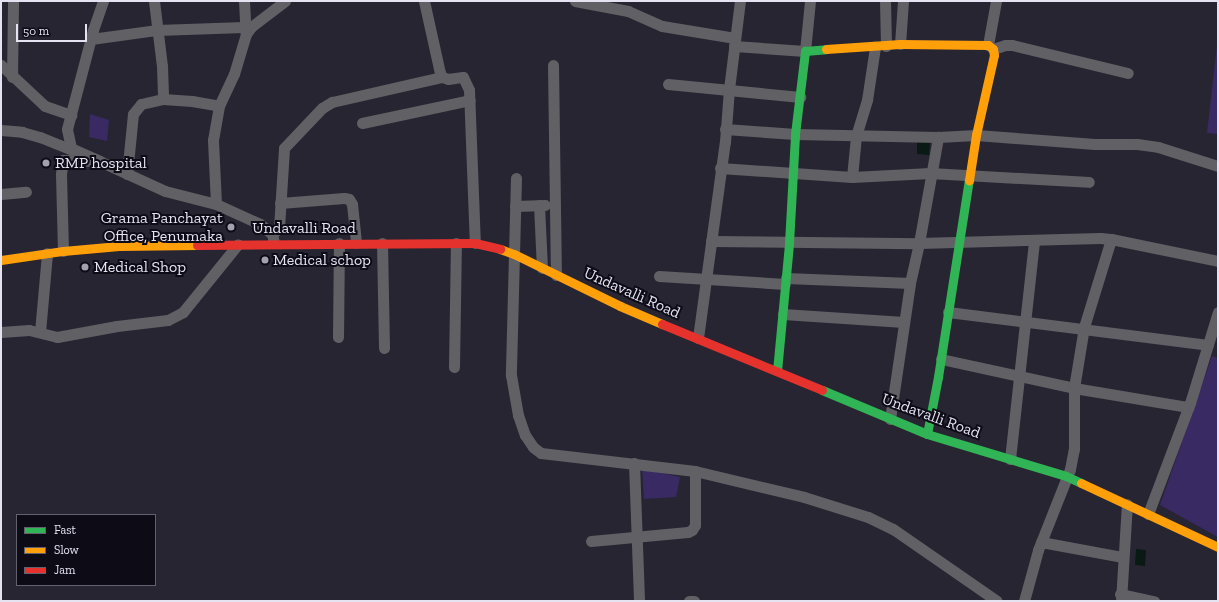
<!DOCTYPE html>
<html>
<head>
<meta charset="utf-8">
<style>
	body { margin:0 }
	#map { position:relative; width:1219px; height:602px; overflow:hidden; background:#282532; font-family:"Zilla Slab",serif }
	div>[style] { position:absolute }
	.green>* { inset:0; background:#392a63 }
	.water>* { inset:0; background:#0b1915 }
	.street>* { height:11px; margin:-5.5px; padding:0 5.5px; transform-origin:5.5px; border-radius:5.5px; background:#616065 }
	.fast>* { height:9px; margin:-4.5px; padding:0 4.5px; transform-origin:4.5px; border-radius:4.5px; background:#30b455 }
	.slow>* { height:9px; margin:-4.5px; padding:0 4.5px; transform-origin:4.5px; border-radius:4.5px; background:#ff9f0a }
	.jam>* { height:9px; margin:-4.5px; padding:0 4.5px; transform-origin:4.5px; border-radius:4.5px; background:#e5322d }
	.dots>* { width:11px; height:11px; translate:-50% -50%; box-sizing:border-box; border:2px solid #0d0b16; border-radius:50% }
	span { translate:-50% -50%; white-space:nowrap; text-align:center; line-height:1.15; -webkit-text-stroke:4px #0d0b16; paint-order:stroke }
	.poi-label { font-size:16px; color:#e5e3f2 }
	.left { translate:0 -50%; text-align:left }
	.right { translate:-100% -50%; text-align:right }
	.street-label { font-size:16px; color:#e5e3f2 }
	.frame { position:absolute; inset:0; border:2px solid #e5e3f2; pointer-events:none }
	.legend { position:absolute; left:16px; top:514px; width:140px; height:72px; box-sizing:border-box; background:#0d0b16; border:1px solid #63616e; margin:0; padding:5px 7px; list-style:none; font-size:12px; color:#e5e3f2 }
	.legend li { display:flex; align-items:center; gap:8px; height:20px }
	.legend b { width:20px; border:1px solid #63616e }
	.scale { position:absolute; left:16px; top:24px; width:71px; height:18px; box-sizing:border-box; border:2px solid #e5e3f2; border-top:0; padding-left:5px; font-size:12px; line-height:14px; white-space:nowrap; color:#e5e3f2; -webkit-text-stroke:3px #0d0b16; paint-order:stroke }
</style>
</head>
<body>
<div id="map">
	<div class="green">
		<div style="clip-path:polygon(1218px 36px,1218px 134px,1207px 133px)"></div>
		<div style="clip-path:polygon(90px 114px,109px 120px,107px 141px,89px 137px)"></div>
		<div style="clip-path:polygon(1212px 356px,1218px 358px,1218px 537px,1160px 505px)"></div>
		<div style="clip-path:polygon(642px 469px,680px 477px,676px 497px,644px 499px)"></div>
	</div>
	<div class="water">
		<div style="clip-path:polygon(917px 141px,930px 142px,929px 155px,917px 154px)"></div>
		<div style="clip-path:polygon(1136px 549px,1146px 550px,1145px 566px,1135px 565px)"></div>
	</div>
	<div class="street">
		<div style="left:154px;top:1px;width:65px;rotate:83deg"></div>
		<div style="left:162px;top:66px;width:33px;rotate:88deg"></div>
		<div style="left:244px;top:1px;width:33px;rotate:87deg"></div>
		<div style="left:424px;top:1px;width:74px;rotate:77.5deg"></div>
		<div style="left:440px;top:73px;width:4px;rotate:63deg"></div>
		<div style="left:442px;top:77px;width:6px;rotate:18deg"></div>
		<div style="left:448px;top:79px;width:15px;rotate:-8deg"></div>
		<div style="left:463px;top:77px;width:14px;rotate:65deg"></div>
		<div style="left:469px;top:90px;width:153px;rotate:87.8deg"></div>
		<div style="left:575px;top:1px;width:54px;rotate:10.7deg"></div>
		<div style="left:628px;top:11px;width:37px;rotate:24deg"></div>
		<div style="left:662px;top:26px;width:74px;rotate:9.3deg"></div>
		<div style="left:885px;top:1px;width:45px;rotate:88.7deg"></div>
		<div style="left:91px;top:39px;width:67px;rotate:-7.8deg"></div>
		<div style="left:157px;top:30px;width:87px;rotate:-2deg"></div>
		<div style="left:900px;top:44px;width:43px;rotate:-86deg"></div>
		<div style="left:988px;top:45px;width:45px;rotate:-79.7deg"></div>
		<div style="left:734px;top:46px;width:71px;rotate:4deg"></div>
		<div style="left:805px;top:51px;width:50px;rotate:-84.3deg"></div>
		<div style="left:993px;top:49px;width:13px;rotate:-18deg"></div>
		<div style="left:1005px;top:45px;width:7px"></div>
		<div style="left:1012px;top:45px;width:119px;rotate:13.6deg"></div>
		<div style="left:1px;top:65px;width:60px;rotate:43deg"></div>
		<div style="left:45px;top:106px;width:28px;rotate:19deg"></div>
		<div style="left:553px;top:65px;width:210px;rotate:89.2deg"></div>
		<div style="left:12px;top:77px;width:76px;rotate:-89.2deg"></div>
		<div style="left:668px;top:84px;width:133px;rotate:5.6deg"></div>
		<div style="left:362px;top:123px;width:110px;rotate:-12deg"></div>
		<div style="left:725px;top:129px;width:70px;rotate:4.1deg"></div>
		<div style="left:795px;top:134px;width:143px;rotate:1.2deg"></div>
		<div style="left:938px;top:137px;width:38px;rotate:-3deg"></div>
		<div style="left:976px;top:135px;width:119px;rotate:4.3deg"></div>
		<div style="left:1095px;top:144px;width:42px"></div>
		<div style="left:1137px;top:144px;width:21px;rotate:8deg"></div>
		<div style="left:1158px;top:147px;width:63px;rotate:17.6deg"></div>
		<div style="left:1px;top:130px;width:21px;rotate:5deg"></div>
		<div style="left:22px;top:132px;width:19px;rotate:16deg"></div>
		<div style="left:40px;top:137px;width:38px;rotate:22deg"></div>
		<div style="left:95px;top:159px;width:77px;rotate:24.6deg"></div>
		<div style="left:165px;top:191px;width:53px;rotate:14.3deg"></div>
		<div style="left:216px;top:204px;width:48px;rotate:24.4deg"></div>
		<div style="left:260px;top:224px;width:16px;rotate:40deg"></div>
		<div style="left:272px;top:234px;width:9px;rotate:77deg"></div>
		<div style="left:720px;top:168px;width:132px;rotate:3.9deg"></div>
		<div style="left:852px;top:177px;width:78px;rotate:-2.9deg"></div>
		<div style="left:930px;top:173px;width:159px;rotate:3.2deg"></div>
		<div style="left:127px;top:174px;width:60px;rotate:-84.3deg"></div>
		<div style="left:133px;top:114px;width:13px;rotate:-51deg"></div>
		<div style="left:141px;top:104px;width:23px;rotate:-13deg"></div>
		<div style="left:163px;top:99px;width:29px;rotate:4deg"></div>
		<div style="left:192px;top:101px;width:27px;rotate:10deg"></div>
		<div style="left:852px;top:177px;width:41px;rotate:-84.4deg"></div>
		<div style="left:856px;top:136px;width:38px;rotate:-73deg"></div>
		<div style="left:867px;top:100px;width:54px;rotate:-81.4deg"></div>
		<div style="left:516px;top:178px;width:197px;rotate:91.5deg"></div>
		<div style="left:511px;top:375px;width:41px;rotate:80.1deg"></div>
		<div style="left:518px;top:415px;width:21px;rotate:71deg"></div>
		<div style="left:525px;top:435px;width:14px;rotate:56deg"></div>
		<div style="left:533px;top:447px;width:10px;rotate:37deg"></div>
		<div style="left:541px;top:453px;width:155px;rotate:6.7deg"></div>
		<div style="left:695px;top:471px;width:112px;rotate:13.4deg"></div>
		<div style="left:804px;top:497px;width:67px;rotate:17.4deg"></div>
		<div style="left:868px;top:517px;width:28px;rotate:26deg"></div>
		<div style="left:893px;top:529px;width:126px;rotate:34.7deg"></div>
		<div style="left:1px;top:194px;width:25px;rotate:-5deg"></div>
		<div style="left:280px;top:203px;width:64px;rotate:-4.5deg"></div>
		<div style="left:344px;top:198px;width:5px;rotate:11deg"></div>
		<div style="left:349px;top:199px;width:6px;rotate:59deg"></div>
		<div style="left:352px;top:204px;width:39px;rotate:84deg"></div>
		<div style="left:216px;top:204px;width:64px;rotate:-92.7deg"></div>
		<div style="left:213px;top:140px;width:35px;rotate:-80deg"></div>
		<div style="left:219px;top:106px;width:35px;rotate:-65deg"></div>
		<div style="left:234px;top:74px;width:42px;rotate:-73.3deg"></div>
		<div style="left:246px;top:34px;width:9px;rotate:-54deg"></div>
		<div style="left:251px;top:27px;width:43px;rotate:-37.4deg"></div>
		<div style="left:539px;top:205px;width:63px;rotate:87.3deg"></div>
		<div style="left:515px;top:206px;width:30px;rotate:-2deg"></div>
		<div style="left:272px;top:234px;width:9px;rotate:-41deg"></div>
		<div style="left:279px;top:228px;width:80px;rotate:-86.4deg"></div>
		<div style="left:284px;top:148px;width:55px;rotate:-46.5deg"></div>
		<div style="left:322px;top:108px;width:12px;rotate:-31deg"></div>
		<div style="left:332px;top:102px;width:113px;rotate:-12.8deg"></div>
		<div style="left:711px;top:241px;width:208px;rotate:0.6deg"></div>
		<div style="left:919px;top:243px;width:181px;rotate:-1.6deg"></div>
		<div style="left:1100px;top:238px;width:11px;rotate:5deg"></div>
		<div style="left:1111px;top:239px;width:109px;rotate:11.6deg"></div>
		<div style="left:382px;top:243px;width:105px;rotate:88.9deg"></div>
		<div style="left:63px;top:251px;width:77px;rotate:-91.5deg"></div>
		<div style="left:61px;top:174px;width:14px;rotate:-82deg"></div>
		<div style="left:63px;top:160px;width:37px;rotate:2deg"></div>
		<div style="left:100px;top:161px;width:32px;rotate:-156deg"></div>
		<div style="left:71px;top:148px;width:19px;rotate:-102deg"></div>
		<div style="left:67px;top:129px;width:102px;rotate:-75.3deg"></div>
		<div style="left:93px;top:30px;width:31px;rotate:-71deg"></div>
		<div style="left:659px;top:276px;width:126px;rotate:3.6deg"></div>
		<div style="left:786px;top:278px;width:124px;rotate:2.3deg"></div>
		<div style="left:948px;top:312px;width:262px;rotate:7.2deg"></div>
		<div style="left:783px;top:314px;width:121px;rotate:3.8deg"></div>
		<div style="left:1px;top:332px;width:28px;rotate:-4deg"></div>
		<div style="left:29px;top:330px;width:29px;rotate:14deg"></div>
		<div style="left:57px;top:337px;width:61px;rotate:-10.4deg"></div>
		<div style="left:117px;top:326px;width:51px;rotate:-6.7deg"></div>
		<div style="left:168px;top:320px;width:17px;rotate:-28deg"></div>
		<div style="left:183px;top:312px;width:87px;rotate:-51deg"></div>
		<div style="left:40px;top:332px;width:79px;rotate:-84.9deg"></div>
		<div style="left:338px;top:337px;width:94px;rotate:-89.4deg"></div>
		<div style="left:698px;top:338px;width:198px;rotate:-82.2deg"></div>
		<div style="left:725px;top:142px;width:53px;rotate:-85.7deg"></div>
		<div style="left:729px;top:89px;width:89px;rotate:-82.9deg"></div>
		<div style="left:941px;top:359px;width:136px;rotate:12.3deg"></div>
		<div style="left:1074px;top:388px;width:116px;rotate:9.5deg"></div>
		<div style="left:454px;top:367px;width:124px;rotate:-89.1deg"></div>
		<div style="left:890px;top:419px;width:137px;rotate:-81.6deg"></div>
		<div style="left:910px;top:283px;width:41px;rotate:-77.3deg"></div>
		<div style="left:919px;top:243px;width:108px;rotate:-79.8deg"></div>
		<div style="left:1010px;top:459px;width:220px;rotate:-83.7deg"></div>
		<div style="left:634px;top:463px;width:138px;rotate:87.9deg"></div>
		<div style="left:1148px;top:514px;width:119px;rotate:-69.3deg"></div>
		<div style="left:1190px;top:403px;width:95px;rotate:-72.9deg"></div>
		<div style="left:591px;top:541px;width:97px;rotate:-5.3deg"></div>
		<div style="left:688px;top:532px;width:4px;rotate:-27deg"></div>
		<div style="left:692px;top:530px;width:6px;rotate:-59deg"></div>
		<div style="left:695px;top:525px;width:54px;rotate:-90deg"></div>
		<div style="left:1041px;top:542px;width:82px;rotate:10.5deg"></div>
		<div style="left:1120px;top:594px;width:35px;rotate:12deg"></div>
		<div style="left:689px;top:601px;width:5px"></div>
		<div style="left:1024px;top:601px;width:53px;rotate:-74.6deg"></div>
		<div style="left:1038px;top:550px;width:87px;rotate:-68.4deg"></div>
		<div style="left:1070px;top:469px;width:20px;rotate:-79deg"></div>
		<div style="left:1074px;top:449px;width:61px;rotate:-90deg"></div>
		<div style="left:1074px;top:388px;width:62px;rotate:-80.7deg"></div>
		<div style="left:1084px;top:327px;width:92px;rotate:-72.9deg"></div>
		<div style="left:1121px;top:601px;width:97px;rotate:-86.5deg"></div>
	</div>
	<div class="fast">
		<div style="left:777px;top:371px;width:129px;rotate:-84.6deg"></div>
		<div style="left:789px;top:243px;width:109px;rotate:-86.8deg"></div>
		<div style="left:795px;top:134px;width:84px;rotate:-83.1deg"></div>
		<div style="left:805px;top:51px;width:21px;rotate:-5deg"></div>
		<div style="left:822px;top:390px;width:114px;rotate:22.7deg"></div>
		<div style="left:927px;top:434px;width:145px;rotate:16.8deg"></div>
		<div style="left:1066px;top:476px;width:17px;rotate:25deg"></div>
		<div style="left:927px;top:434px;width:58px;rotate:-79.1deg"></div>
		<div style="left:938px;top:377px;width:199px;rotate:-81.1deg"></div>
	</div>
	<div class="slow">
		<div style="left:826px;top:49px;width:74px;rotate:-3.9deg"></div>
		<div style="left:900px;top:44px;width:88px;rotate:0.7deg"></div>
		<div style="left:988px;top:45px;width:6px;rotate:39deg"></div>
		<div style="left:993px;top:49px;width:6px;rotate:81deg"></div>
		<div style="left:994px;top:55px;width:82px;rotate:102.7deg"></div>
		<div style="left:976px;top:135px;width:46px;rotate:98.8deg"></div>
		<div style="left:500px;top:249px;width:15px;rotate:20deg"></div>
		<div style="left:514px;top:254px;width:118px;rotate:26.1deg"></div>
		<div style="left:620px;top:306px;width:46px;rotate:23.2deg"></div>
		<div style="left:1px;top:260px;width:63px;rotate:-8.3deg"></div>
		<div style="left:63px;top:251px;width:56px;rotate:-5.1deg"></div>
		<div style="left:119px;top:246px;width:78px;rotate:-0.7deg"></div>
		<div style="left:1081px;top:483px;width:151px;rotate:25deg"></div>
	</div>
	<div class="jam">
		<div style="left:197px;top:245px;width:278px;rotate:-0.4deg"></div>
		<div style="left:475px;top:243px;width:26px;rotate:13deg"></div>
		<div style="left:662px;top:324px;width:173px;rotate:22.4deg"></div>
	</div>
	<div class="dots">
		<div style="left:46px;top:163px;background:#a3a0af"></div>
		<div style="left:231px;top:227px;background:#a3a0af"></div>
		<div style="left:265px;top:260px;background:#a3a0af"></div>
		<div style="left:85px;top:267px;background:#a3a0af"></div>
	</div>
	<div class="poi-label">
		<span class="left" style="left:55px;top:163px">RMP hospital</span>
		<span class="right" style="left:223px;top:227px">Grama Panchayat<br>Office, Penumaka</span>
		<span class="left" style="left:273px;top:260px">Medical schop</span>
		<span class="left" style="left:94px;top:267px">Medical Shop</span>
	</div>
	<div class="street-label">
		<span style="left:304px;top:228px">Undavalli Road</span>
		<span style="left:632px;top:293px;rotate:24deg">Undavalli Road</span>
		<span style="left:931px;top:416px;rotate:20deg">Undavalli Road</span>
	</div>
	<div class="frame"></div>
	<ul class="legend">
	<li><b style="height:5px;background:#30b455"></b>Fast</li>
	<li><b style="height:5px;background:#ff9f0a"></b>Slow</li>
	<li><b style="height:5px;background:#e5322d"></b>Jam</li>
	</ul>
	<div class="scale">50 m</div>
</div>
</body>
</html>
